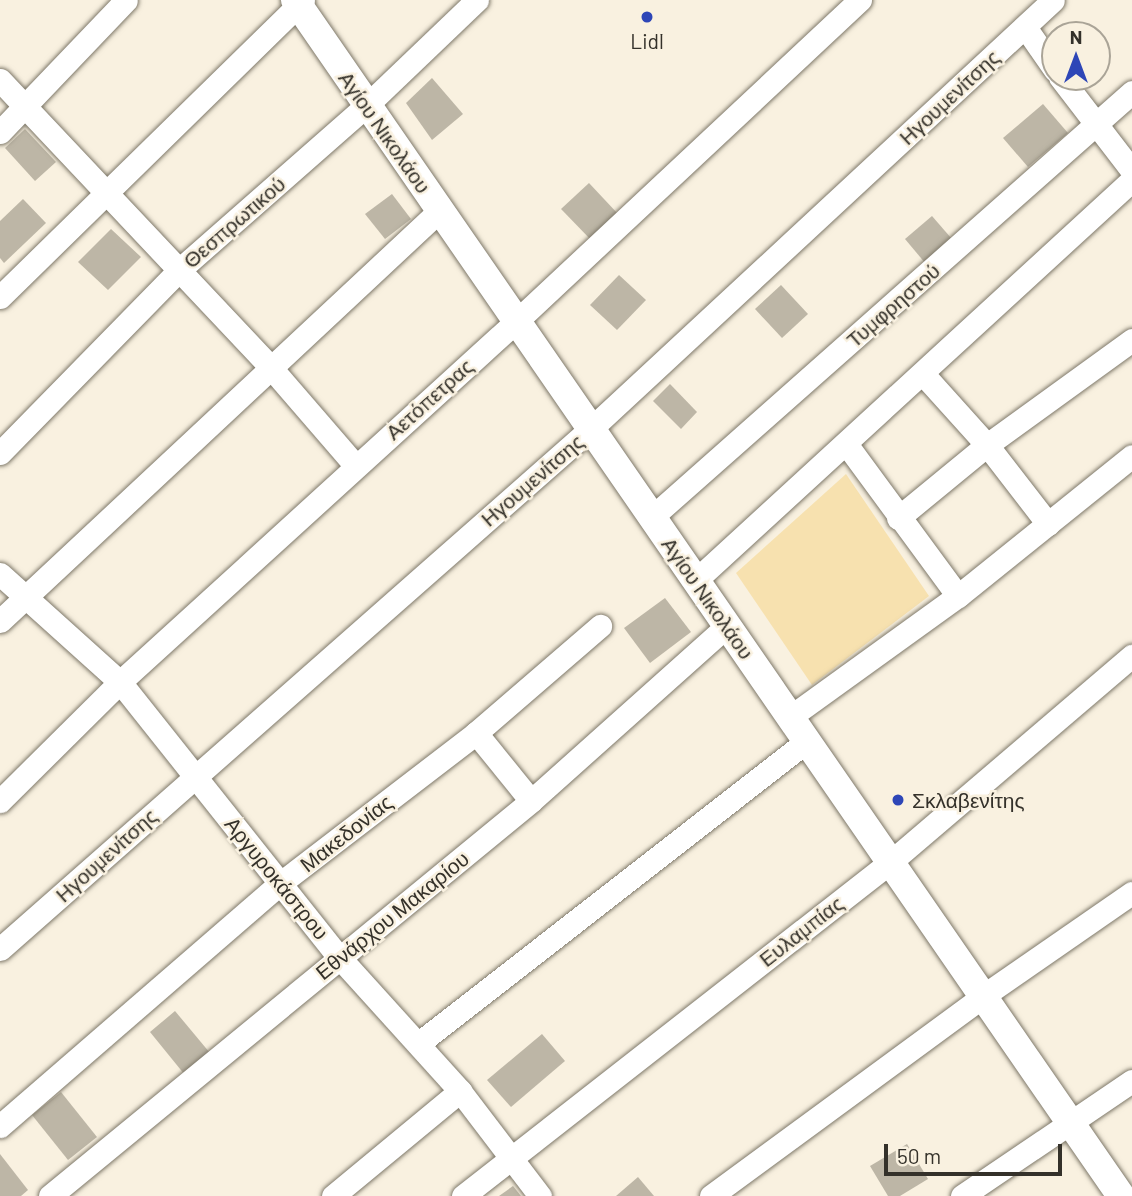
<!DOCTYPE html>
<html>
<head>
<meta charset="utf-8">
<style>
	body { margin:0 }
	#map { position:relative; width:1132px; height:1196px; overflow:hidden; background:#f9f1e0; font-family:Barlow,sans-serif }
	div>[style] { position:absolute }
	.green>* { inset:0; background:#f7e1af }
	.building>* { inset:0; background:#bdb6a6 }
	.roads { filter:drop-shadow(0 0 2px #7e7869) drop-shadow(0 0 2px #7e7869) }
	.minor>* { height:23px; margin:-11.5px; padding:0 11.5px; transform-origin:11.5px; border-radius:11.5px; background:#fff }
	.tertiary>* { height:28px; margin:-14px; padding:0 14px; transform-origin:14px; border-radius:14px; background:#fff }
	.dots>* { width:19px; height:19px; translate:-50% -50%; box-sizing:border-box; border:4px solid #f9f1e0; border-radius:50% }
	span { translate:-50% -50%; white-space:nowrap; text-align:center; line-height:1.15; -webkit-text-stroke:5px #f9f1e0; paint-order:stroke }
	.poi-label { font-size:21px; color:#34312a }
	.left { translate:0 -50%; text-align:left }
	.street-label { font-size:21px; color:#34312a }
	.north { position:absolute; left:1041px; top:21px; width:70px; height:70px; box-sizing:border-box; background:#f9f1e0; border:2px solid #aaa497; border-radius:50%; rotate:0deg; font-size:19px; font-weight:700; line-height:28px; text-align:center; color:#34312a }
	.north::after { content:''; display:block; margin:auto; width:24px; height:32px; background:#2e46b7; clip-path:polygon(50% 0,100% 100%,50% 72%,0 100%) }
	.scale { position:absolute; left:884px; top:1144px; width:178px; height:32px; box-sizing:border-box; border:4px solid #34312a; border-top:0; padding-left:9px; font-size:21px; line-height:24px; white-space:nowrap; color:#34312a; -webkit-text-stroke:5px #f9f1e0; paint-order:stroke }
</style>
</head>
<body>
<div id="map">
	<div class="green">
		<div style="clip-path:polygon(846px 474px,929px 596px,812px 685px,736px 573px)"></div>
	</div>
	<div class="building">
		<div style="clip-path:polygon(432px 78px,463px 114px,432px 140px,406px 103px)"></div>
		<div style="clip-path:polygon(1043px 104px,1068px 133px,1028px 167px,1003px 138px)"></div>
		<div style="clip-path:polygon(25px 129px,56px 162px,35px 181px,5px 148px)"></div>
		<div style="clip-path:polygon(589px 183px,619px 215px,592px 241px,561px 209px)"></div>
		<div style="clip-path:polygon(392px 194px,411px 219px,385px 239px,365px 214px)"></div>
		<div style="clip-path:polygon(23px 199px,46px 223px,4px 263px,0 258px,0 221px)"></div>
		<div style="clip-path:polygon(932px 216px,958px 246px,931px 270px,905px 239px)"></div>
		<div style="clip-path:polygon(111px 229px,141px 257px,108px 290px,78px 262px)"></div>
		<div style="clip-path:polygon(619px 275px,646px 300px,617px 330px,590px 305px)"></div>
		<div style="clip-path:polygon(781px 285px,808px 314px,782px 338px,755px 309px)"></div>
		<div style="clip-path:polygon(670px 384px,697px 412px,681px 429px,653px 401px)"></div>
		<div style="clip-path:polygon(665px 598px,691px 632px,650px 663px,624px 628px)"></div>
		<div style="clip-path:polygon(175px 1011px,215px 1059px,189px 1080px,150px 1032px)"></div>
		<div style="clip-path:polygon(542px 1034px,565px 1061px,511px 1107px,487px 1080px)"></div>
		<div style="clip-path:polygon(61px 1092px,97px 1137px,68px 1160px,32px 1115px)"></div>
		<div style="clip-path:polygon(907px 1144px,928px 1179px,900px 1196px,888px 1196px,870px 1166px)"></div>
		<div style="clip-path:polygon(0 1154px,28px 1190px,21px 1196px,0 1196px)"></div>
		<div style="clip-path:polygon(638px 1177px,654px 1196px,616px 1196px)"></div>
		<div style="clip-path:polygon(513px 1186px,521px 1196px,499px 1196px)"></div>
	</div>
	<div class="roads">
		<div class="minor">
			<div style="left:1025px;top:27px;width:52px;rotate:55.1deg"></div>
			<div style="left:1060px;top:77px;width:118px;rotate:52.5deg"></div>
			<div style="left:0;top:80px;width:397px;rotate:46.7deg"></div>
			<div style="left:272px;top:369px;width:127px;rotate:49.2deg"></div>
			<div style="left:0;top:132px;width:182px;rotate:-46.3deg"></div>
			<div style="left:0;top:297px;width:424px;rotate:-44.4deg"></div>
			<div style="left:923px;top:374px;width:96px;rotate:48deg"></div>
			<div style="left:987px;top:445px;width:100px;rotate:52.3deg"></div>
			<div style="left:847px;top:445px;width:187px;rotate:53.7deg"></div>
			<div style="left:0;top:453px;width:255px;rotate:-45.6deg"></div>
			<div style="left:178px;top:271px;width:252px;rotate:-41.3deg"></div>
			<div style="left:367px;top:105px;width:152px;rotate:-43.7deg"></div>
			<div style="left:652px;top:517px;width:641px;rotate:-41.52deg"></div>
			<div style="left:898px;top:518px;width:115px;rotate:-39.4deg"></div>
			<div style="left:987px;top:445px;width:179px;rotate:-35.9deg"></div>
			<div style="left:0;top:574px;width:161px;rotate:42deg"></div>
			<div style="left:120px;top:682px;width:352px;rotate:51.5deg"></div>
			<div style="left:339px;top:957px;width:181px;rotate:47.9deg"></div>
			<div style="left:460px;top:1091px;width:132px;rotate:52.7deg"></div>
			<div style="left:696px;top:580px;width:592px;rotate:-42.53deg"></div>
			<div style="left:0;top:621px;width:602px;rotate:-43.05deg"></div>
			<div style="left:790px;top:717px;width:207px;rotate:-35.8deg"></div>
			<div style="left:958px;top:596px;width:223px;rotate:-38.8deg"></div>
			<div style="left:476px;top:733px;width:87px;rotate:51deg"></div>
			<div style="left:0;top:801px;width:169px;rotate:-44.8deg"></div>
			<div style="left:120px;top:682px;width:544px;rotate:-42.32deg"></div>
			<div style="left:522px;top:316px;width:463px;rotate:-43.1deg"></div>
			<div style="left:0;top:949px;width:794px;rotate:-41.38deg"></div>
			<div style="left:596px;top:424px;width:623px;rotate:-42.85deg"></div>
			<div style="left:419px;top:1043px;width:492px;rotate:-37.9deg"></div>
			<div style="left:0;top:1126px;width:373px;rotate:-40.9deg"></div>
			<div style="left:282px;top:882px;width:245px;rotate:-37.5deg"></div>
			<div style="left:476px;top:733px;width:164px;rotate:-40.8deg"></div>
			<div style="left:50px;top:1196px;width:622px;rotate:-39.39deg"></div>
			<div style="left:531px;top:801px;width:263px;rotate:-41.8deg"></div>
			<div style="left:333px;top:1196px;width:165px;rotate:-39.6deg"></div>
			<div style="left:463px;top:1196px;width:547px;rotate:-38.02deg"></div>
			<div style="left:894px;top:859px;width:313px;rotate:-40.5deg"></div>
			<div style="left:711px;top:1196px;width:338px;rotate:-36.3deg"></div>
			<div style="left:983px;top:996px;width:181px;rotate:-34.7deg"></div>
			<div style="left:962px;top:1196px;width:205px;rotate:-34.1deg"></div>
		</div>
		<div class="tertiary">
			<div style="left:295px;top:0;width:1454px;rotate:55.37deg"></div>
		</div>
	</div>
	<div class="dots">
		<div style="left:647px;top:17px;background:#2e46b7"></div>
		<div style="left:898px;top:800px;background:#2e46b7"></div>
	</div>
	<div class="poi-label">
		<span style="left:647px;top:41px">Lidl</span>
		<span class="left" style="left:912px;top:800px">Σκλαβενίτης</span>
	</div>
	<div class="street-label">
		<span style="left:949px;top:97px;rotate:-43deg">Ηγουμενίτσης</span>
		<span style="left:385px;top:132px;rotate:55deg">Αγίου Νικολάου</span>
		<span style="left:234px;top:222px;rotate:-41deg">Θεσπρωτικού</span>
		<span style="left:893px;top:305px;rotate:-41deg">Τυμφρηστού</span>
		<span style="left:429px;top:399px;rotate:-42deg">Αετόπετρας</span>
		<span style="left:532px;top:480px;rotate:-41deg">Ηγουμενίτσης</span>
		<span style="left:708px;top:598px;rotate:55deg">Αγίου Νικολάου</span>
		<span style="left:346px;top:833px;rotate:-38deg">Μακεδονίας</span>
		<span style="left:106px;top:855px;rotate:-42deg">Ηγουμενίτσης</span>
		<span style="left:277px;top:878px;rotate:51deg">Αργυροκάστρου</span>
		<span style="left:392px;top:915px;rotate:-39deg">Εθνάρχου Μακαρίου</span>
		<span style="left:801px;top:931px;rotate:-38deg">Ευλαμπίας</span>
	</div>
	<div class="north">N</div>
	<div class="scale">50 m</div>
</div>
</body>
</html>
